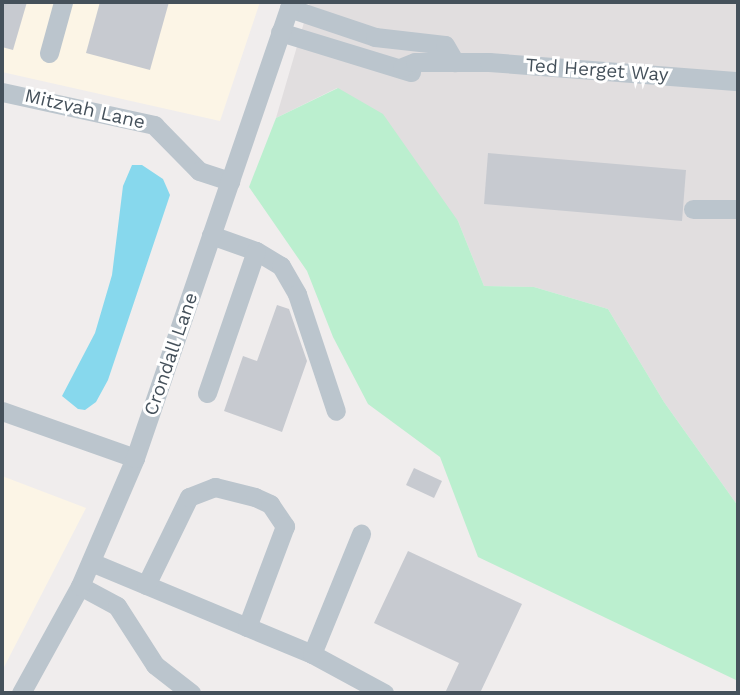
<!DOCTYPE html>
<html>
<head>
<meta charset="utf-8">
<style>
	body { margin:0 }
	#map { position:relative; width:740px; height:695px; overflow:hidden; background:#f0eded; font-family:"Work Sans",sans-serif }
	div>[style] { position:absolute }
	.commercial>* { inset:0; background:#fcf5e6 }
	.education>* { inset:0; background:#e1dedf }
	.green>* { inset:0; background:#bbefcf }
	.water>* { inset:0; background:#87d8ed }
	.building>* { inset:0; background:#c7cad0 }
	.minor>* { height:19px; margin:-9.5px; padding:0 9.5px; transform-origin:9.5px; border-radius:9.5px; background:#bbc5cd }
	span { translate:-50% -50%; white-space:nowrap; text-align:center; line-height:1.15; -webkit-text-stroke:6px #fff; paint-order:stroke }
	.street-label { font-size:19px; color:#45515b }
	.frame { position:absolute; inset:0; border:4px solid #45515b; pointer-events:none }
</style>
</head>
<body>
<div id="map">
	<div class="commercial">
		<div style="clip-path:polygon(2px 2px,260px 2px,220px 121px,2px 72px)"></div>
		<div style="clip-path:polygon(2px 476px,86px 508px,2px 671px)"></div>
	</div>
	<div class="education">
		<div style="clip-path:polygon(310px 2px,738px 2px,738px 506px,664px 402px,608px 309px,534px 287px,484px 286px,458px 221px,337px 88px,276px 118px)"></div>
	</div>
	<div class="green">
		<div style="clip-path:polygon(338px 88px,383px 114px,458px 221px,484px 286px,534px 287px,608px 309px,664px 402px,738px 506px,738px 681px,478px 557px,440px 457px,368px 404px,333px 337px,307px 271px,249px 187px,276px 118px)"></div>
	</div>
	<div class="water">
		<div style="clip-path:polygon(132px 165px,142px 165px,163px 179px,170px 195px,108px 380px,96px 402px,85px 410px,78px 409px,62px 396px,95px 333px,112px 275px,123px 186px)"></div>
	</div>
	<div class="building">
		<div style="clip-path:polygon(2px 2px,27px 2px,13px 50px,2px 47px)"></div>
		<div style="clip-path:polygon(100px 2px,169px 2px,150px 70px,86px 53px)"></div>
		<div style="clip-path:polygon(488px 153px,686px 170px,682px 221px,484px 204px)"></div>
		<div style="clip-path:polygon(277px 305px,289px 309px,307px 361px,282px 432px,224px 411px,243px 356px,257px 361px)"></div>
		<div style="clip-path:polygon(414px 468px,442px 481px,434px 498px,406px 485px)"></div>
		<div style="clip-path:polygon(408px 551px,522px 604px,480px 693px,445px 693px,459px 663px,374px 623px)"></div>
	</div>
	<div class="minor">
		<div style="left:289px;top:8px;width:91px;rotate:18.6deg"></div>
		<div style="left:375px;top:37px;width:70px;rotate:6.5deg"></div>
		<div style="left:445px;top:45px;width:20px;rotate:60deg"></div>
		<div style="left:280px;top:32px;width:137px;rotate:17deg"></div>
		<div style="left:49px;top:53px;width:53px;rotate:-74.6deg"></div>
		<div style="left:402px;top:67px;width:14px;rotate:-21deg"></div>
		<div style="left:415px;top:62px;width:74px"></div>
		<div style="left:489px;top:62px;width:250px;rotate:4.4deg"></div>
		<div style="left:2px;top:92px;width:156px;rotate:12.2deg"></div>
		<div style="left:154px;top:125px;width:64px;rotate:45.6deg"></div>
		<div style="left:199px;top:171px;width:33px;rotate:18deg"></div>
		<div style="left:693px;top:209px;width:45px"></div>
		<div style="left:211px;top:235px;width:48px;rotate:19.6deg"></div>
		<div style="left:256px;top:251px;width:29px;rotate:31deg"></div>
		<div style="left:281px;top:266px;width:32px;rotate:60deg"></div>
		<div style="left:297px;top:294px;width:123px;rotate:71.6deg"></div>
		<div style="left:207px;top:393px;width:150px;rotate:-71deg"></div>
		<div style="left:2px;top:411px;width:141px;rotate:19.5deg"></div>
		<div style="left:91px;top:562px;width:239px;rotate:22.6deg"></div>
		<div style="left:312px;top:654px;width:82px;rotate:28.4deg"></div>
		<div style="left:146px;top:585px;width:98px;rotate:-64deg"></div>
		<div style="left:189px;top:497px;width:28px;rotate:-21deg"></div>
		<div style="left:215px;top:487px;width:41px;rotate:14deg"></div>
		<div style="left:255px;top:497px;width:17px;rotate:25deg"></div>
		<div style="left:270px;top:504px;width:27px;rotate:56deg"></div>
		<div style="left:285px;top:526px;width:108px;rotate:110.6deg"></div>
		<div style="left:80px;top:586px;width:42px;rotate:28.4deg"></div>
		<div style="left:117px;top:606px;width:70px;rotate:57.2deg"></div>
		<div style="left:155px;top:665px;width:46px;rotate:37.9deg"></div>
		<div style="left:312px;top:654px;width:130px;rotate:-67.8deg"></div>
		<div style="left:21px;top:693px;width:122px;rotate:-61.1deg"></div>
		<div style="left:80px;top:586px;width:139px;rotate:-66.7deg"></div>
		<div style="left:135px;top:458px;width:482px;rotate:-71.1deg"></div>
	</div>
	<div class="street-label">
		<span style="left:597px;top:70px;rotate:4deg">Ted Herget Way</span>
		<span style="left:85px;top:109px;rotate:13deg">Mitzvah Lane</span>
		<span style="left:171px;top:354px;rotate:-71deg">Crondall Lane</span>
	</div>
	<div class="frame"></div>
</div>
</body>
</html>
